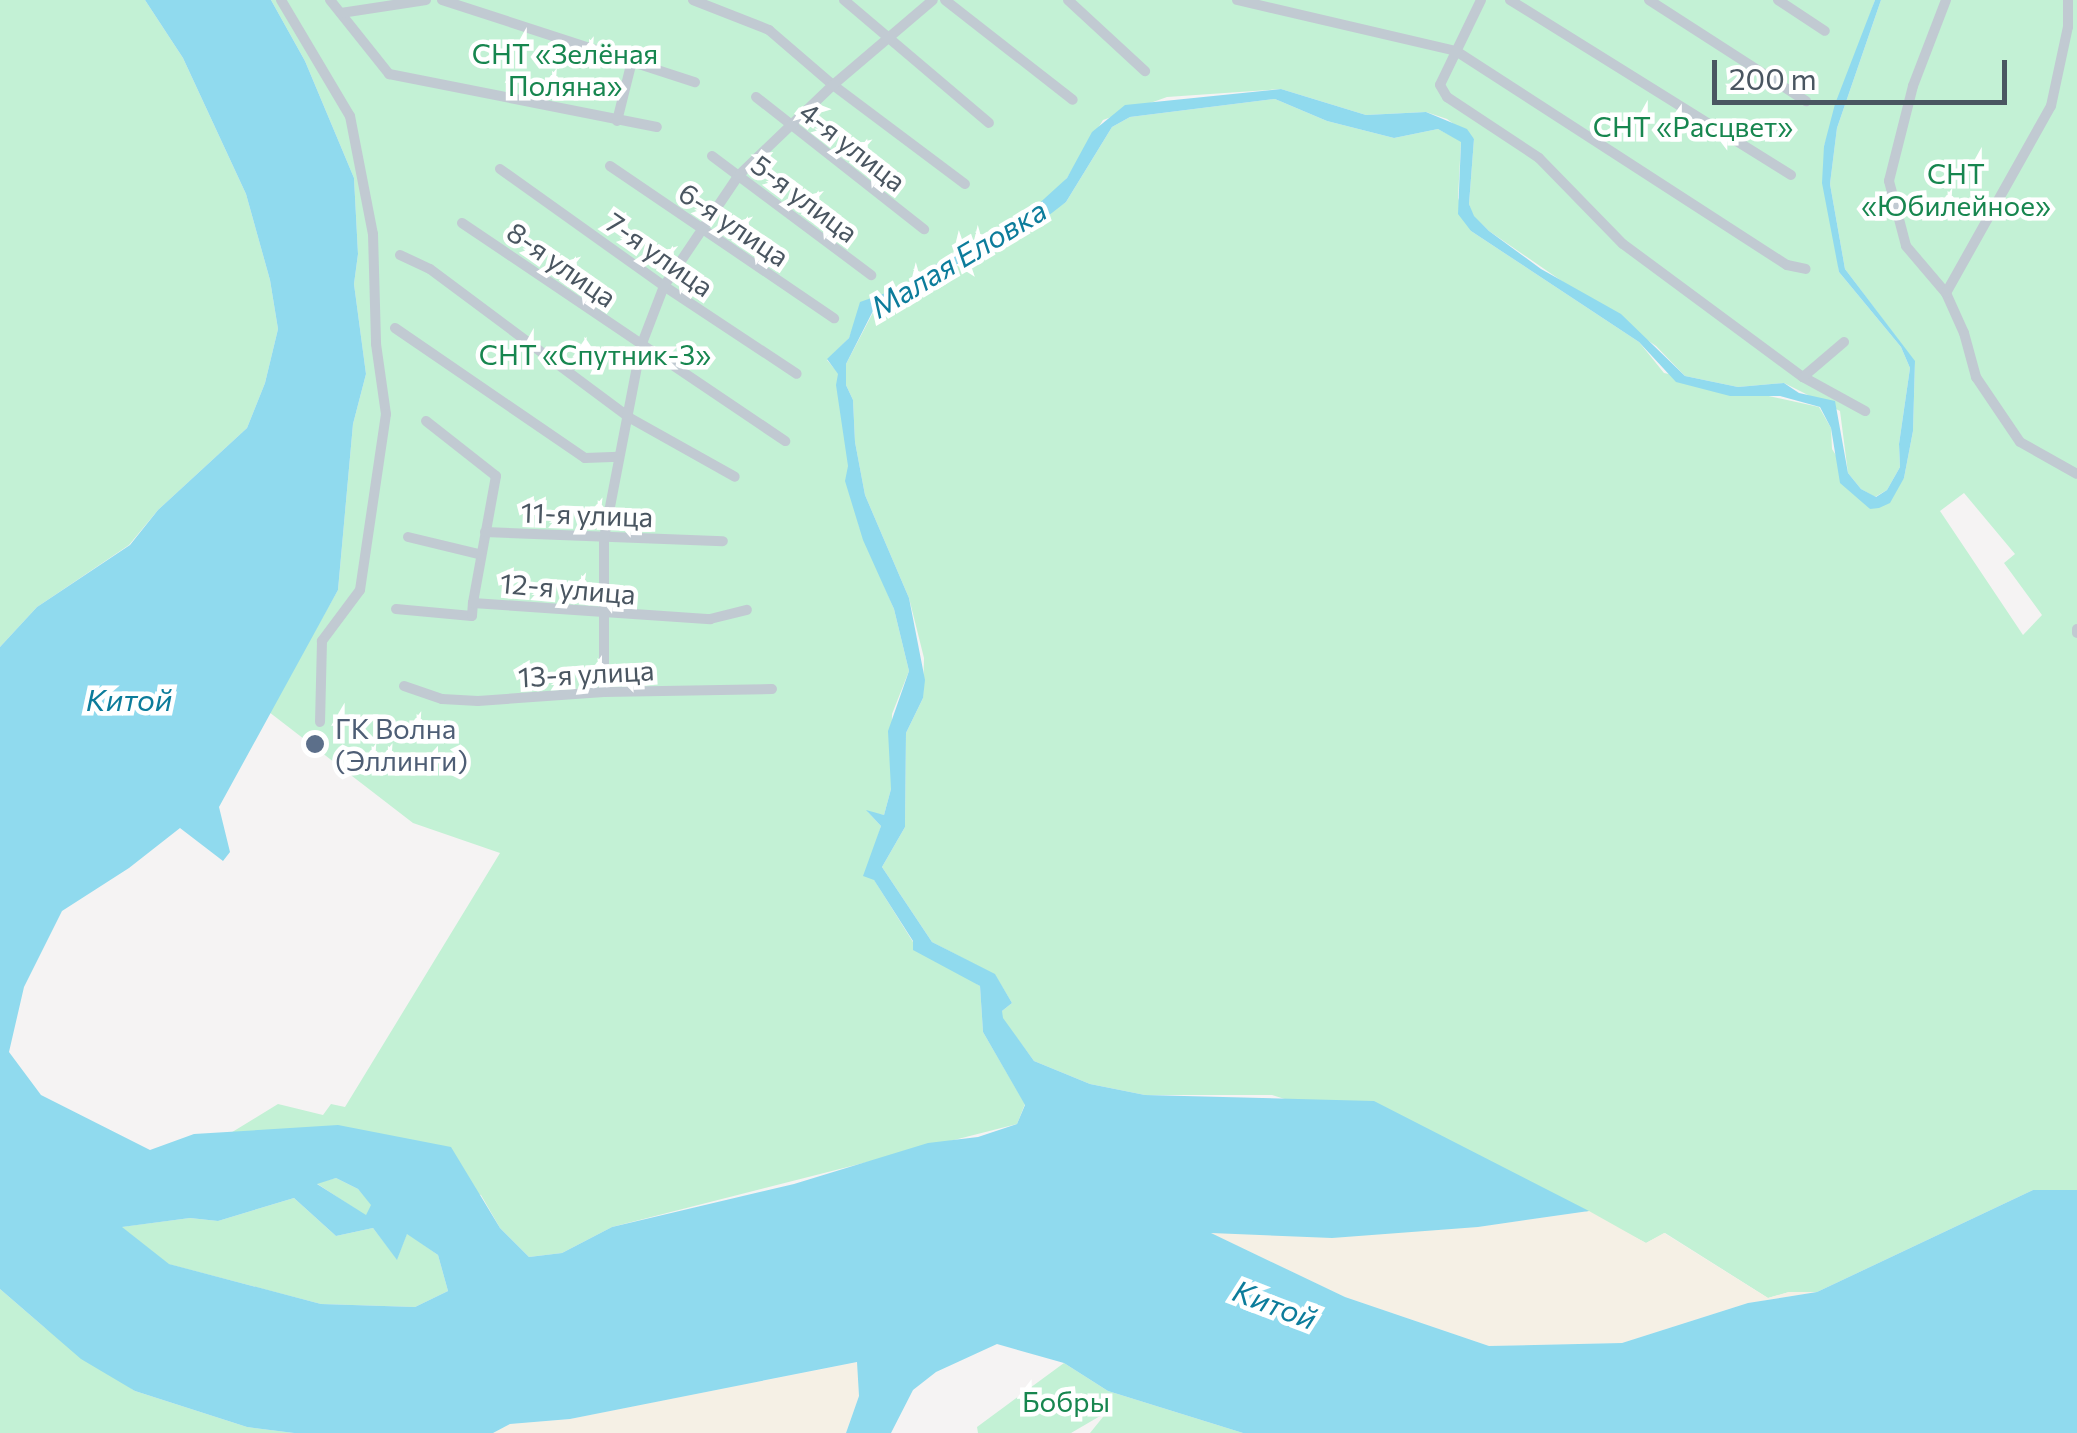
<!DOCTYPE html>
<html>
<head>
<meta charset="utf-8">
<style>
	body { margin:0 }
	#map { position:relative; width:2077px; height:1433px; overflow:hidden; background:#f5f3f3; font-family:Commissioner,sans-serif }
	div>[style] { position:absolute }
	.green>* { inset:0; background:#c3f1d5 }
	.sand>* { inset:0; background:#f5f0e5 }
	.water>* { inset:0; background:#90daee }
	.minor>* { height:10px; margin:-5px; padding:0 5px; transform-origin:5px; border-radius:5px; background:#c1cad2 }
	.dots>* { width:28px; height:28px; translate:-50% -50%; box-sizing:border-box; border:5px solid #fff; border-radius:50% }
	span { translate:-50% -50%; white-space:nowrap; text-align:center; line-height:1.15; -webkit-text-stroke:9px #fff; paint-order:stroke }
	.park-label { font-size:28px; color:#17864f }
	.street-label { font-size:28px; color:#4a5661 }
	.service-label { font-size:28px; color:#4e5e75 }
	.left { translate:0 -50%; text-align:left }
	.water-label { font-size:30px; color:#0c7c9b; font-style:italic }
	.scale { position:absolute; left:1712px; top:60px; width:295px; height:45px; box-sizing:border-box; border:5px solid #4a5661; border-top:0; padding-left:12px; font-size:30px; line-height:35px; white-space:nowrap; color:#4a5661; -webkit-text-stroke:8px #fff; paint-order:stroke }
</style>
</head>
<body>
<div id="map">
	<div class="green">
		<div style="clip-path:polygon(0 0,145px 0,183px 58px,246px 194px,270px 280px,278px 329px,265px 383px,247px 428px,158px 510px,129px 545px,37px 607px,0 647px)"></div>
		<div style="clip-path:polygon(271px 0,1875px 0,1824px 146px,1839px 272px,1901px 347px,1910px 368px,1899px 444px,1900px 467px,1887px 490px,1875px 497px,1861px 489px,1848px 473px,1840px 411px,1784px 383px,1738px 387px,1685px 376px,1656px 346px,1489px 231px,1473px 216px,1469px 204px,1474px 139px,1447px 119px,1426px 112px,1366px 115px,1281px 89px,1167px 97px,1103px 120px,1067px 178px,1046px 201px,1022px 220px,943px 259px,911px 284px,861px 307px,849px 338px,827px 360px,838px 373px,859px 526px,894px 609px,909px 671px,892px 714px,891px 789px,884px 815px,868px 812px,881px 826px,868px 870px,913px 942px,980px 986px,983px 1032px,1025px 1104px,1017px 1124px,612px 1227px,562px 1253px,529px 1257px,500px 1228px,481px 1195px,245px 1134px,229px 1134px,278px 1104px,323px 1115px,331px 1104px,345px 1107px,500px 853px,413px 823px,269px 712px,338px 590px,353px 424px,366px 374px,354px 284px,358px 254px,354px 178px,305px 61px)"></div>
		<div style="clip-path:polygon(evenodd,1881px 0,2077px 0,2077px 1190px,2033px 1190px,1817px 1292px,1789px 1292px,1768px 1298px,1665px 1233px,1646px 1243px,1498px 1166px,1272px 1095px,1145px 1095px,1090px 1084px,1034px 1061px,1002px 1018px,1002px 1011px,1012px 1003px,995px 975px,932px 942px,882px 867px,905px 827px,906px 733px,923px 698px,924px 658px,909px 598px,865px 495px,855px 442px,853px 400px,846px 385px,846px 364px,878px 303px,924px 290px,963px 261px,981px 259px,1066px 202px,1112px 127px,1130px 117px,1275px 99px,1327px 121px,1394px 138px,1438px 129px,1461px 141px,1458px 198px,1471px 231px,1639px 342px,1664px 373px,1819px 407px,1831px 428px,1832px 449px,1870px 509px,1904px 478px,1913px 431px,1915px 362px,1845px 269px,1830px 184px,1837px 128px,1881px 0,1964px 493px,2015px 554px,2004px 563px,2042px 615px,2023px 635px,1940px 511px,1964px 493px)"></div>
		<div style="clip-path:polygon(336px 1178px,358px 1189px,372px 1205px,366px 1216px,316px 1183px)"></div>
		<div style="clip-path:polygon(294px 1198px,336px 1236px,373px 1228px,397px 1259px,407px 1233px,438px 1255px,448px 1291px,415px 1307px,321px 1304px,168px 1264px,121px 1227px,190px 1218px,218px 1221px)"></div>
		<div style="clip-path:polygon(0 1289px,44px 1327px,135px 1391px,247px 1427px,294px 1433px,0 1433px)"></div>
		<div style="clip-path:polygon(1064px 1363px,1108px 1391px,1243px 1433px,1090px 1433px,1107px 1412px,1071px 1433px,978px 1433px,977px 1427px)"></div>
	</div>
	<div class="sand">
		<div style="clip-path:polygon(1589px 1211px,1646px 1243px,1664px 1233px,1768px 1298px,1789px 1292px,1817px 1292px,1748px 1303px,1622px 1343px,1489px 1346px,1345px 1297px,1208px 1232px,1478px 1227px)"></div>
		<div style="clip-path:polygon(858px 1362px,859px 1396px,846px 1433px,493px 1433px,510px 1424px,570px 1419px)"></div>
	</div>
	<div class="water">
		<div style="clip-path:polygon(evenodd,145px 0,271px 0,305px 61px,354px 178px,358px 254px,354px 284px,366px 374px,353px 424px,338px 590px,219px 807px,230px 852px,223px 861px,180px 828px,129px 868px,62px 911px,24px 987px,9px 1052px,41px 1095px,150px 1150px,194px 1134px,338px 1125px,451px 1147px,500px 1228px,529px 1257px,562px 1253px,612px 1227px,794px 1184px,928px 1143px,978px 1137px,1017px 1124px,1025px 1105px,983px 1032px,980px 986px,913px 950px,913px 941px,874px 880px,863px 876px,881px 826px,866px 810px,884px 815px,891px 789px,888px 731px,909px 671px,894px 609px,863px 540px,845px 481px,848px 466px,836px 385px,838px 374px,827px 359px,849px 338px,860px 302px,911px 284px,943px 259px,1022px 219px,1067px 178px,1092px 132px,1125px 105px,1281px 89px,1366px 115px,1426px 112px,1467px 129px,1474px 139px,1469px 204px,1474px 216px,1489px 231px,1541px 269px,1621px 314px,1685px 376px,1738px 387px,1784px 383px,1799px 393px,1835px 401px,1848px 473px,1861px 489px,1876px 497px,1887px 490px,1900px 467px,1899px 444px,1910px 368px,1901px 347px,1839px 272px,1822px 183px,1824px 146px,1835px 104px,1875px 0,1881px 0,1837px 128px,1830px 184px,1845px 269px,1915px 361px,1913px 431px,1904px 478px,1890px 503px,1879px 508px,1870px 509px,1840px 483px,1831px 428px,1820px 407px,1780px 396px,1730px 396px,1676px 382px,1639px 342px,1471px 231px,1458px 214px,1461px 142px,1438px 129px,1394px 138px,1327px 121px,1275px 99px,1130px 117px,1112px 127px,1066px 202px,1013px 243px,981px 259px,963px 261px,924px 290px,877px 303px,846px 364px,846px 385px,853px 400px,855px 442px,865px 495px,909px 598px,925px 680px,923px 698px,906px 733px,905px 827px,882px 867px,932px 942px,995px 974px,1012px 1003px,1002px 1011px,1003px 1018px,1034px 1061px,1090px 1084px,1145px 1095px,1374px 1101px,1589px 1211px,1478px 1227px,1332px 1238px,1211px 1233px,1345px 1297px,1489px 1346px,1622px 1343px,1748px 1303px,1817px 1292px,2033px 1190px,2077px 1190px,2077px 1433px,1243px 1433px,1108px 1391px,1064px 1363px,997px 1344px,936px 1372px,913px 1390px,891px 1433px,846px 1433px,859px 1396px,857px 1362px,570px 1419px,510px 1424px,493px 1433px,294px 1433px,247px 1427px,135px 1391px,81px 1359px,0 1289px,0 647px,37px 607px,130px 545px,158px 510px,247px 428px,265px 383px,278px 329px,270px 280px,246px 194px,183px 58px,145px 0,336px 1178px,358px 1189px,371px 1205px,366px 1215px,317px 1184px,336px 1178px,145px 0,294px 1198px,336px 1236px,373px 1228px,397px 1260px,407px 1234px,438px 1255px,448px 1291px,415px 1307px,321px 1304px,169px 1264px,122px 1227px,190px 1218px,218px 1221px,294px 1198px)"></div>
	</div>
	<div class="minor">
		<div style="left:281px;top:0;width:135px;rotate:59.3deg"></div>
		<div style="left:350px;top:116px;width:120px;rotate:79deg"></div>
		<div style="left:373px;top:234px;width:110px;rotate:88.4deg"></div>
		<div style="left:376px;top:344px;width:71px;rotate:81.9deg"></div>
		<div style="left:386px;top:414px;width:178px;rotate:98.4deg"></div>
		<div style="left:360px;top:590px;width:64px;rotate:126.7deg"></div>
		<div style="left:322px;top:641px;width:81px;rotate:91.4deg"></div>
		<div style="left:330px;top:0;width:95px;rotate:51.4deg"></div>
		<div style="left:389px;top:74px;width:273px;rotate:11.2deg"></div>
		<div style="left:442px;top:0;width:266px;rotate:18deg"></div>
		<div style="left:693px;top:0;width:82px;rotate:21.5deg"></div>
		<div style="left:769px;top:30px;width:84px;rotate:40.7deg"></div>
		<div style="left:833px;top:85px;width:165px;rotate:36.9deg"></div>
		<div style="left:844px;top:0;width:190px;rotate:40.3deg"></div>
		<div style="left:945px;top:0;width:162px;rotate:38deg"></div>
		<div style="left:1068px;top:0;width:105px;rotate:42.7deg"></div>
		<div style="left:1237px;top:0;width:225px;rotate:13.1deg"></div>
		<div style="left:1456px;top:51px;width:394px;rotate:32.9deg"></div>
		<div style="left:1787px;top:265px;width:19px;rotate:12deg"></div>
		<div style="left:1481px;top:0;width:94px;rotate:115.8deg"></div>
		<div style="left:1440px;top:85px;width:14px;rotate:60deg"></div>
		<div style="left:1447px;top:97px;width:110px;rotate:33.5deg"></div>
		<div style="left:1539px;top:158px;width:120px;rotate:45.7deg"></div>
		<div style="left:1623px;top:244px;width:224px;rotate:36.5deg"></div>
		<div style="left:1803px;top:377px;width:71px;rotate:28.7deg"></div>
		<div style="left:1510px;top:0;width:331px;rotate:31.9deg"></div>
		<div style="left:1649px;top:0;width:187px;rotate:32.8deg"></div>
		<div style="left:1778px;top:0;width:56px;rotate:33.4deg"></div>
		<div style="left:1946px;top:0;width:92px;rotate:111deg"></div>
		<div style="left:1913px;top:86px;width:98px;rotate:104.2deg"></div>
		<div style="left:1889px;top:181px;width:67px;rotate:75.3deg"></div>
		<div style="left:1906px;top:246px;width:62px;rotate:49.6deg"></div>
		<div style="left:1946px;top:293px;width:44px;rotate:65.8deg"></div>
		<div style="left:1964px;top:333px;width:46px;rotate:74.7deg"></div>
		<div style="left:1976px;top:377px;width:78px;rotate:55.9deg"></div>
		<div style="left:2020px;top:442px;width:65px;rotate:29.3deg"></div>
		<div style="left:341px;top:13px;width:86px;rotate:-8.7deg"></div>
		<div style="left:756px;top:97px;width:214px;rotate:38.2deg"></div>
		<div style="left:617px;top:121px;width:58px;rotate:-76deg"></div>
		<div style="left:712px;top:156px;width:199px;rotate:36.8deg"></div>
		<div style="left:610px;top:166px;width:271px;rotate:34.2deg"></div>
		<div style="left:500px;top:169px;width:201px;rotate:35.5deg"></div>
		<div style="left:664px;top:286px;width:159px;rotate:33.5deg"></div>
		<div style="left:462px;top:223px;width:390px;rotate:34deg"></div>
		<div style="left:400px;top:255px;width:33px;rotate:25deg"></div>
		<div style="left:430px;top:269px;width:249px;rotate:36.7deg"></div>
		<div style="left:630px;top:418px;width:120px;rotate:29.3deg"></div>
		<div style="left:1946px;top:293px;width:214px;rotate:-60.7deg"></div>
		<div style="left:2051px;top:106px;width:81px;rotate:-77.9deg"></div>
		<div style="left:2068px;top:27px;width:27px;rotate:-90deg"></div>
		<div style="left:395px;top:328px;width:230px;rotate:34.4deg"></div>
		<div style="left:585px;top:458px;width:34px;rotate:-2deg"></div>
		<div style="left:1803px;top:377px;width:54px;rotate:-40.5deg"></div>
		<div style="left:426px;top:421px;width:89px;rotate:38.2deg"></div>
		<div style="left:496px;top:476px;width:129px;rotate:100.3deg"></div>
		<div style="left:485px;top:532px;width:238px;rotate:2.2deg"></div>
		<div style="left:408px;top:537px;width:73px;rotate:13.5deg"></div>
		<div style="left:396px;top:609px;width:76px;rotate:5.3deg"></div>
		<div style="left:472px;top:616px;width:13px;rotate:-86deg"></div>
		<div style="left:473px;top:603px;width:238px;rotate:3.9deg"></div>
		<div style="left:710px;top:619px;width:38px;rotate:-14deg"></div>
		<div style="left:2077px;top:629px;width:4px;rotate:90deg"></div>
		<div style="left:404px;top:686px;width:40px;rotate:18.9deg"></div>
		<div style="left:442px;top:699px;width:36px;rotate:3deg"></div>
		<div style="left:478px;top:701px;width:126px;rotate:-4.1deg"></div>
		<div style="left:604px;top:692px;width:168px;rotate:-1deg"></div>
		<div style="left:604px;top:692px;width:154px;rotate:-90deg"></div>
		<div style="left:604px;top:538px;width:196px;rotate:-79.1deg"></div>
		<div style="left:641px;top:346px;width:64px;rotate:-69deg"></div>
		<div style="left:664px;top:286px;width:134px;rotate:-56deg"></div>
		<div style="left:739px;top:175px;width:130px;rotate:-43.8deg"></div>
		<div style="left:833px;top:85px;width:131px;rotate:-40.4deg"></div>
	</div>
	<div class="dots">
		<div style="left:315px;top:744px;background:#5c6f8a"></div>
	</div>
	<div class="park-label">
		<span style="left:565px;top:69px">СНТ «Зелёная<br>Поляна»</span>
		<span style="left:1693px;top:126px">СНТ «Расцвет»</span>
		<span style="left:1956px;top:189px">СНТ<br>«Юбилейное»</span>
		<span style="left:595px;top:354px">СНТ «Спутник-3»</span>
		<span style="left:1066px;top:1401px">Бобры</span>
	</div>
	<div class="street-label">
		<span style="left:853px;top:146px;rotate:38deg">4-я улица</span>
		<span style="left:805px;top:198px;rotate:37deg">5-я улица</span>
		<span style="left:734px;top:224px;rotate:34deg">6-я улица</span>
		<span style="left:660px;top:254px;rotate:35deg">7-я улица</span>
		<span style="left:562px;top:264px;rotate:35deg">8-я улица</span>
		<span style="left:587px;top:514px;rotate:2deg">11-я улица</span>
		<span style="left:568px;top:588px;rotate:5deg">12-я улица</span>
		<span style="left:586px;top:673px;rotate:-3deg">13-я улица</span>
	</div>
	<div class="service-label">
		<span class="left" style="left:335px;top:744px">ГК Волна<br>(Эллинги)</span>
	</div>
	<div class="water-label">
		<span style="left:958px;top:258px;rotate:-31deg">Малая Еловка</span>
		<span style="left:129px;top:699px">Китой</span>
		<span style="left:1275px;top:1304px;rotate:21deg">Китой</span>
	</div>
	<div class="scale">200 m</div>
</div>
</body>
</html>
